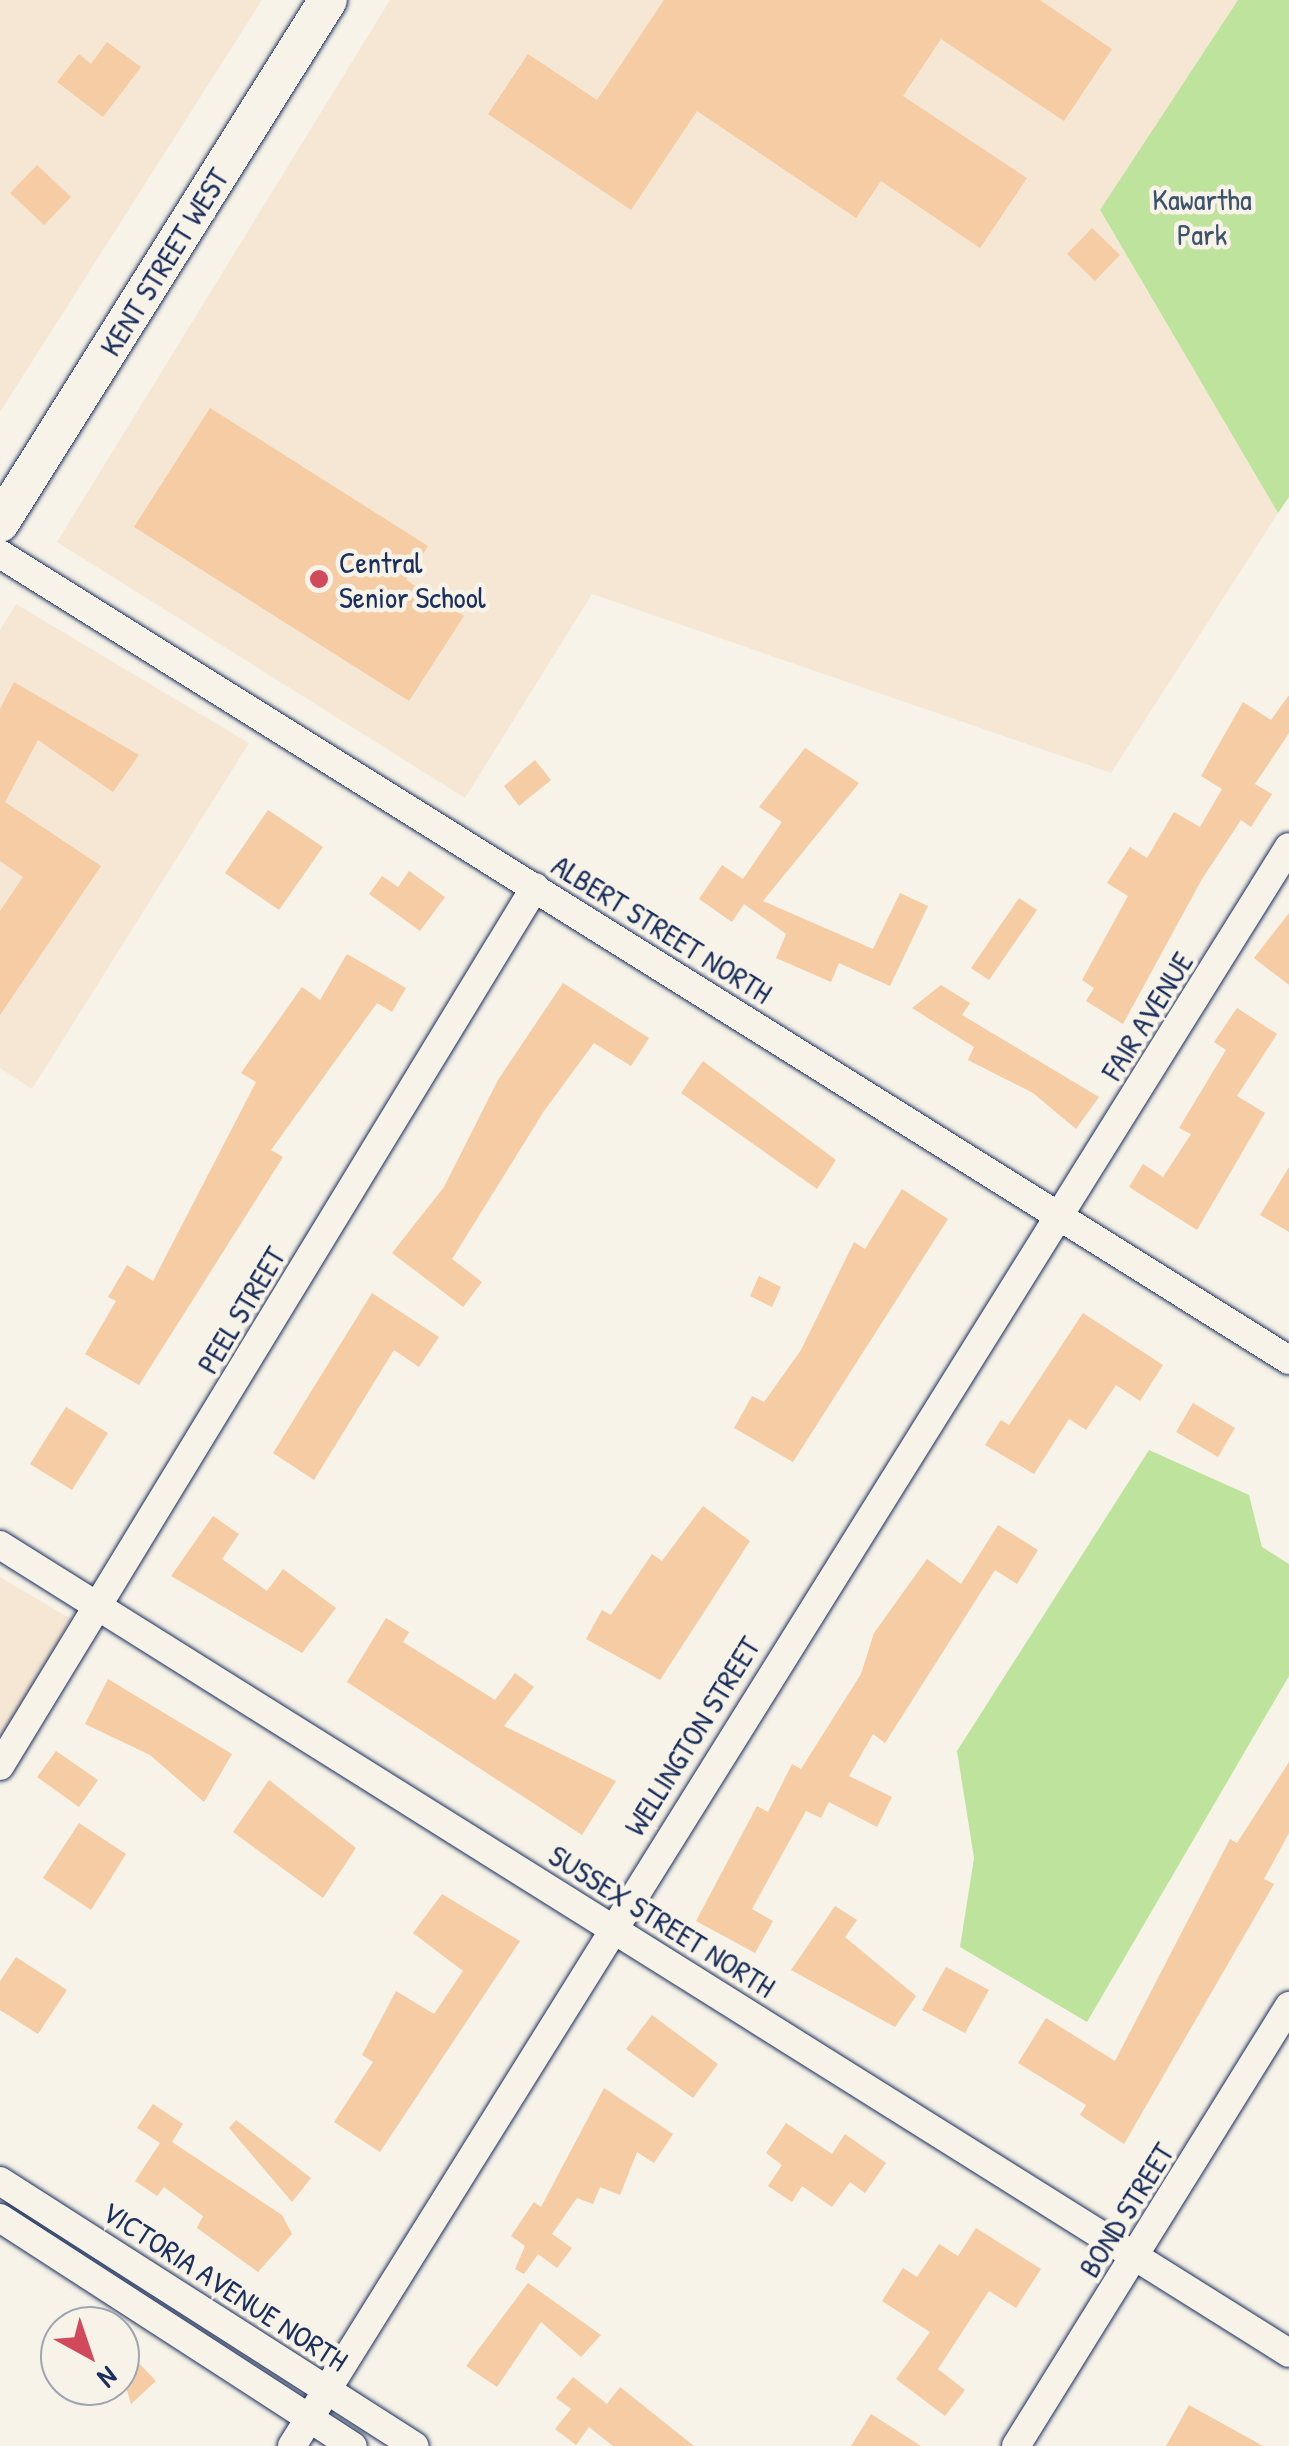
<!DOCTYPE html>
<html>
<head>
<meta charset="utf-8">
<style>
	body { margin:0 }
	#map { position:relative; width:1289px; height:2446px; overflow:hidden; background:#f7f3e8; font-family:"Patrick Hand",sans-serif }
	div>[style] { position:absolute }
	.built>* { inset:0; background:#f6e7d4 }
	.green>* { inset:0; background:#bee39d }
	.building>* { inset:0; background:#f5cca4 }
	.roads { filter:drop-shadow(0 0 2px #1b2f5e) drop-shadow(0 0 2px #1b2f5e) }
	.minor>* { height:28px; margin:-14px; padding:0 14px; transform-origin:14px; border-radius:14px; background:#f7f3e8 }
	.secondary>* { height:38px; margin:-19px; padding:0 19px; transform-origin:19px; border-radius:19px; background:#f7f3e8 }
	.dots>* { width:28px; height:28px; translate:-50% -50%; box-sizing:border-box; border:5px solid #f7f3e8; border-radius:50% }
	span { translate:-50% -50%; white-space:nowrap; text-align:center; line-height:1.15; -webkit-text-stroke:9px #f7f3e8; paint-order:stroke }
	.park-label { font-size:30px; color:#3c536b }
	.street-label { font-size:30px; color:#1b2f5e }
	.poi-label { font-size:30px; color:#1b2f5e }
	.left { translate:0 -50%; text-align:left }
	.north { position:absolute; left:40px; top:2306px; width:100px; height:100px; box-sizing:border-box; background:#f7f3e8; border:2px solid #9fa5b1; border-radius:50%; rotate:140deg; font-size:28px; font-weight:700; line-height:40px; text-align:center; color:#1b2f5e }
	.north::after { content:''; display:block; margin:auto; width:35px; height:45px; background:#d1495b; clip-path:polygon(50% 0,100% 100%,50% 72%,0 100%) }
</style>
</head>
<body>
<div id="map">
	<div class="built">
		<div style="clip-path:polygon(0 0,262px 0,0 412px)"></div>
		<div style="clip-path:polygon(390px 0,1238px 0,1100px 211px,1278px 513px,1111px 773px,592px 594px,465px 798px,57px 542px)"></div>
		<div style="clip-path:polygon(16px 604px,249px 743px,32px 1089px,0 1068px,0 630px)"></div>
		<div style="clip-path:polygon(0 1577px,71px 1619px,0 1739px)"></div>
	</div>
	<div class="green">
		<div style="clip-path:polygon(1238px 0,1289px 0,1289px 497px,1278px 513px,1100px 210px)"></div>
		<div style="clip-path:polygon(1149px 1450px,1249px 1495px,1262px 1547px,1289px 1564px,1289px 1676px,1087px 2022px,960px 1947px,974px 1858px,957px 1751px)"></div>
	</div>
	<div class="building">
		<div style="clip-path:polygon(664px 0,1040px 0,1112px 49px,1064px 121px,941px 39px,903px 96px,1027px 178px,980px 248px,881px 181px,856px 218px,697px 111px,631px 210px,488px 114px,528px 54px,597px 100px)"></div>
		<div style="clip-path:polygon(107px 42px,141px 67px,103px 117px,57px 82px,79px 54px,91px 64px)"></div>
		<div style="clip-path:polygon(37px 165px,71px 197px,44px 225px,10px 193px)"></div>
		<div style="clip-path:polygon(1092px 228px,1120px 255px,1095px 281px,1067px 254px)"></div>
		<div style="clip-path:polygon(210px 408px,428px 546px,406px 580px,464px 616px,409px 701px,134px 527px)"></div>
		<div style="clip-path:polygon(14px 682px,139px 755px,113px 792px,38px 740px,5px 802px,101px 866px,0 1015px,0 911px,23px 877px,0 861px,0 709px)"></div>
		<div style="clip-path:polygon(1289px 695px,1289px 733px,1255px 784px,1272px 794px,1251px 827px,1241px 820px,1202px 879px,1123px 1024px,1086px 1001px,1094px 988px,1082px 980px,1128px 896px,1107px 883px,1130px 847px,1147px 858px,1174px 812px,1200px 827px,1222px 789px,1201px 776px,1243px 702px,1271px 720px)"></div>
		<div style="clip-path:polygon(805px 748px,859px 783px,763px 901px,873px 949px,900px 893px,928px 906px,890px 986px,839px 963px,831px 982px,776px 958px,786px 934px,744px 904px,732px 922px,699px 899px,722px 865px,743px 879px,782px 822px,759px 807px)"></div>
		<div style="clip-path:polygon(535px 760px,551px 780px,519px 806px,504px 786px)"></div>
		<div style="clip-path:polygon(268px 810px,323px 847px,279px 910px,225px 873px)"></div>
		<div style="clip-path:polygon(409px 871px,445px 897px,420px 931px,369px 894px,382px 876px,398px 887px)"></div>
		<div style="clip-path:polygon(1019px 898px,1037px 910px,989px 980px,971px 968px)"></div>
		<div style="clip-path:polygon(1289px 913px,1289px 985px,1254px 958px)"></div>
		<div style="clip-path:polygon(347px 954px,406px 988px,392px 1012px,377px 1003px,271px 1150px,283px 1157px,139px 1385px,85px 1354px,116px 1301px,108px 1297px,127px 1265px,153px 1281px,256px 1082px,241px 1073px,302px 987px,320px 1000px)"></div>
		<div style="clip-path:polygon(563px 983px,649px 1038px,631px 1066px,594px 1043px,544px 1111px,452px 1259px,482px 1282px,463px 1307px,392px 1253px,444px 1187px,498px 1080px)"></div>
		<div style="clip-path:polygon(941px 985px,970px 1003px,962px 1015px,1099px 1097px,1076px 1129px,1033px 1093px,968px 1060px,974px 1047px,912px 1008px)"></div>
		<div style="clip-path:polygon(1237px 1008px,1277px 1034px,1237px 1096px,1265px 1113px,1197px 1230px,1129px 1187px,1143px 1164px,1163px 1177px,1191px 1134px,1179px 1128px,1226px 1050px,1214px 1042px)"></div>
		<div style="clip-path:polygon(703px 1061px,836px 1160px,817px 1189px,681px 1093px)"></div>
		<div style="clip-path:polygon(1289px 1167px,1289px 1232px,1260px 1215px)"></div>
		<div style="clip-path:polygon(902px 1189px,948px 1219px,793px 1462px,734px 1428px,752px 1396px,764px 1402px,801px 1350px,854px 1242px,865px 1249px)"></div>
		<div style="clip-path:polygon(759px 1276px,781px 1287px,772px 1307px,750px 1296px)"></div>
		<div style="clip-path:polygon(372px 1293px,439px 1337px,419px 1367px,394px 1350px,314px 1480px,273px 1453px)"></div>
		<div style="clip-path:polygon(1083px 1313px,1163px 1365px,1140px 1401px,1116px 1385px,1086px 1430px,1069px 1419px,1034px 1474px,985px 1445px,1001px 1420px,1009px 1425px)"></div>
		<div style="clip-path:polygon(1193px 1403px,1235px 1428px,1218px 1457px,1176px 1432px)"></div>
		<div style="clip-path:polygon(66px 1407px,108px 1433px,72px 1490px,30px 1464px)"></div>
		<div style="clip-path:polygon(703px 1506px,750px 1541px,660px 1680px,586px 1639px,602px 1610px,611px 1615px,652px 1554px,662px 1561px)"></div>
		<div style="clip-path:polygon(213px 1516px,239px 1534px,222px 1559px,267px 1591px,283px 1569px,336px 1608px,302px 1653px,171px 1576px)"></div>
		<div style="clip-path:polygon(998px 1525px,1038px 1550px,1017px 1584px,995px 1570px,885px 1743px,873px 1734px,849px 1776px,892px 1797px,877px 1827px,829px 1802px,821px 1818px,806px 1811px,752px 1909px,773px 1921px,755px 1953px,696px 1921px,757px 1806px,768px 1812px,792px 1764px,801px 1769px,861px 1674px,874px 1633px,927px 1559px,961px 1584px)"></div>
		<div style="clip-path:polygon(386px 1618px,409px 1632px,403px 1642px,495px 1700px,515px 1673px,534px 1687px,504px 1726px,616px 1781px,582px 1835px,347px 1682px)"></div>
		<div style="clip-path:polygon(108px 1679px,232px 1754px,204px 1802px,150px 1755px,85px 1724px)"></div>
		<div style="clip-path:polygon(56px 1751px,98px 1780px,79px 1807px,37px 1777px)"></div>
		<div style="clip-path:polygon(1289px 1762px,1289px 1833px,1264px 1879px,1274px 1884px,1124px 2144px,1080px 2115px,1086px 2105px,1018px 2063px,1046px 2018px,1115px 2061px,1230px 1839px,1237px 1843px)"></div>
		<div style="clip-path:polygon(269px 1780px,356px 1848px,323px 1898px,233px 1832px)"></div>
		<div style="clip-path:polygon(79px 1823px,126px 1854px,91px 1910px,43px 1878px)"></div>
		<div style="clip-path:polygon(442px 1894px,520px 1941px,380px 2152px,334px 2122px,373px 2062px,362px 2055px,396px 1991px,434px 2014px,463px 1971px,413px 1933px)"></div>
		<div style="clip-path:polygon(835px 1906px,857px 1920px,845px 1937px,916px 1996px,895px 2027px,791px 1970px)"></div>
		<div style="clip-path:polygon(16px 1957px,67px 1990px,38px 2034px,0 2010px,0 1981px)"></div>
		<div style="clip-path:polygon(946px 1967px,989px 1990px,965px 2033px,922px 2010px)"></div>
		<div style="clip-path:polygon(652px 2015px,718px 2064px,693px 2098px,626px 2049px)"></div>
		<div style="clip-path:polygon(604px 2088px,673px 2134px,654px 2163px,637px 2152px,620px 2195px,600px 2187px,593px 2204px,577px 2198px,552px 2234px,572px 2248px,557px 2268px,538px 2254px,524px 2274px,515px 2269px,525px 2246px,511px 2236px,534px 2202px,541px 2207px)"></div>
		<div style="clip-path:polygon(153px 2104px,183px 2124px,172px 2142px,282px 2215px,292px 2234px,258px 2272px,197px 2228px,203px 2216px,164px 2187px,157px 2196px,135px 2181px,160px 2143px,137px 2128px)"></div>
		<div style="clip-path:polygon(236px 2120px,311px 2178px,292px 2202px,229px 2128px)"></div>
		<div style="clip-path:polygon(786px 2123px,832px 2154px,845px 2134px,886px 2163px,865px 2193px,850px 2182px,832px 2207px,802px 2186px,792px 2202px,768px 2186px,782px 2165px,766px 2153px)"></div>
		<div style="clip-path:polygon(976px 2228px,1041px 2269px,1016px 2308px,989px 2291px,938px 2369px,965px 2390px,945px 2416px,896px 2379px,930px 2332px,882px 2301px,903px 2268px,917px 2277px,939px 2244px,958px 2256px)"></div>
		<div style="clip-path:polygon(528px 2283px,601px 2335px,581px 2357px,541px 2322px,497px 2387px,466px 2366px)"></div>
		<div style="clip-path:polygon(132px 2356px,156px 2381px,131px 2404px,120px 2367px)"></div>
		<div style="clip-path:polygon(573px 2377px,607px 2404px,620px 2387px,694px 2446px,613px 2446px,589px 2427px,576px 2445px,555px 2429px,571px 2409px,556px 2398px)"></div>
		<div style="clip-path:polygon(1189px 2405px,1263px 2446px,1166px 2446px)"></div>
		<div style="clip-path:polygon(871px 2414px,921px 2446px,851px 2446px)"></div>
	</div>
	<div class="roads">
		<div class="minor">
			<div style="left:0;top:554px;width:1520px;rotate:32.02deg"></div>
			<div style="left:0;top:1545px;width:1521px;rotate:32.08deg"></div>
			<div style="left:0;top:1766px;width:1029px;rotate:-58.67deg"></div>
			<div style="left:0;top:2181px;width:492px;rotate:32.6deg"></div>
			<div style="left:0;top:2218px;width:420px;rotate:32.9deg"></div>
			<div style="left:292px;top:2446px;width:1884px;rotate:-58.06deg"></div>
			<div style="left:1016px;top:2446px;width:518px;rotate:-58.18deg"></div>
		</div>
		<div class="secondary">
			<div style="left:0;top:523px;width:617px;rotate:-57.91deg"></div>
		</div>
	</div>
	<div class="dots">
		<div style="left:319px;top:579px;background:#d1495b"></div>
	</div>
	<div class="park-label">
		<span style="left:1202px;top:216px">Kawartha<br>Park</span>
	</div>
	<div class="street-label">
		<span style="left:164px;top:262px;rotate:-58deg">KENT STREET WEST</span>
		<span style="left:662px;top:929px;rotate:32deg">ALBERT STREET NORTH</span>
		<span style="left:1147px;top:1016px;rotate:-58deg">FAIR AVENUE</span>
		<span style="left:241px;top:1310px;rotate:-59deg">PEEL STREET</span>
		<span style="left:692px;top:1736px;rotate:-58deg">WELLINGTON STREET</span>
		<span style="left:662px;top:1921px;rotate:32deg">SUSSEX STREET NORTH</span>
		<span style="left:1126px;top:2210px;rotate:-58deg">BOND STREET</span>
		<span style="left:225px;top:2286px;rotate:33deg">VICTORIA AVENUE NORTH</span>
	</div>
	<div class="poi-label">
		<span class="left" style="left:339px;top:579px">Central<br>Senior School</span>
	</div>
	<div class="north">N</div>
</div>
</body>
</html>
